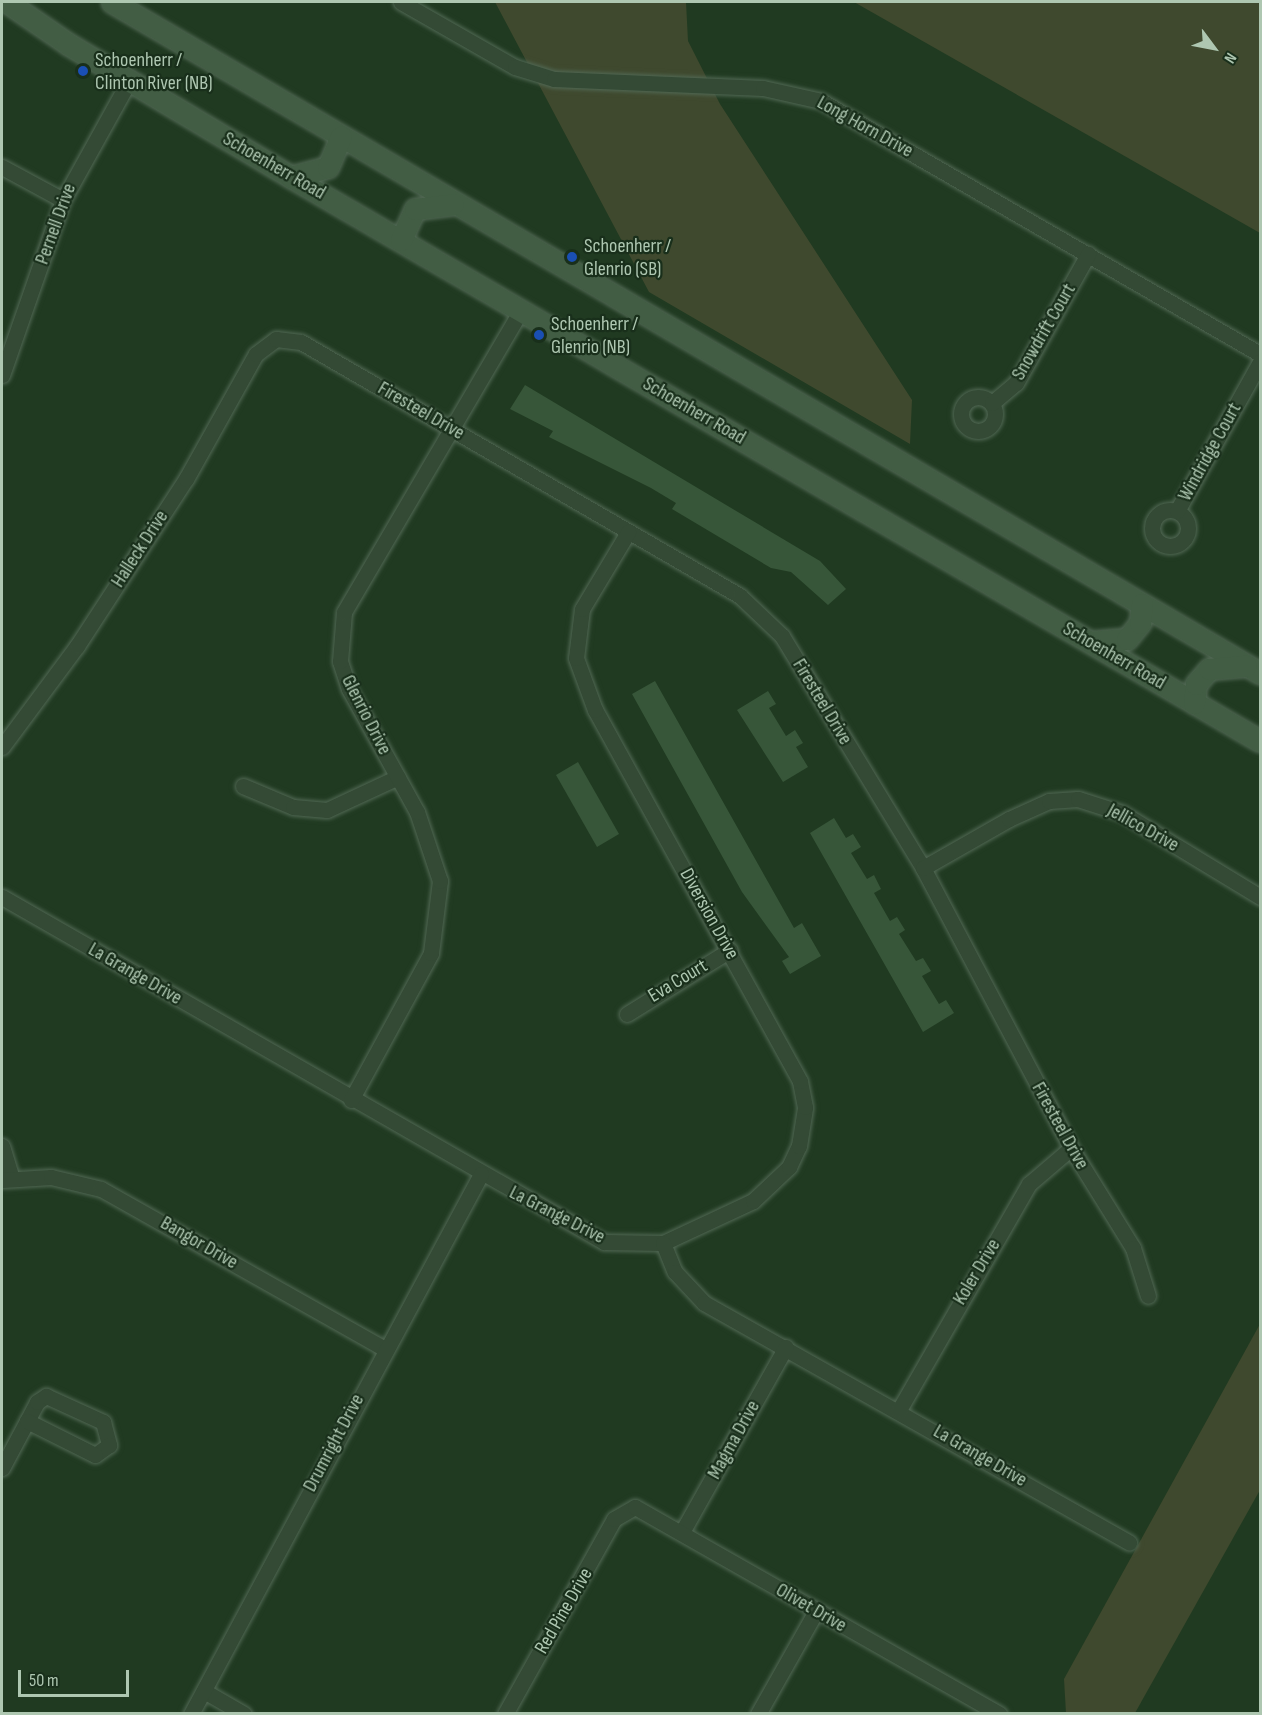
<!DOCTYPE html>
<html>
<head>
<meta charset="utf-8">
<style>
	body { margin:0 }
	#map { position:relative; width:1262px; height:1715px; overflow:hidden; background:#203a21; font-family:"Sofia Sans Condensed",sans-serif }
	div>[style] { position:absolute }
	.green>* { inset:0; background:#3f492e }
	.building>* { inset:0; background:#375639 }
	.roads { filter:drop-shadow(0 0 2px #516854) drop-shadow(0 0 2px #516854) }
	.minor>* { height:15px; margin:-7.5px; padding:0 7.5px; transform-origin:7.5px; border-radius:7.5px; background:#344a35 }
	.minor>.ring { margin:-7.5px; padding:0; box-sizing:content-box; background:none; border:15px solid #344a35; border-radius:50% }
	.secondary>* { height:21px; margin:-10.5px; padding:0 10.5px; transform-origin:10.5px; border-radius:10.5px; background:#425d44 }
	.dots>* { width:16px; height:16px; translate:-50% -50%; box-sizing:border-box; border:3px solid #192f1b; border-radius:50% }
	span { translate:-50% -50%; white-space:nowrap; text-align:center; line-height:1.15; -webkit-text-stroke:4.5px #192f1b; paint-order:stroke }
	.poi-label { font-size:20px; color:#aec7b1 }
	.left { translate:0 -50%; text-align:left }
	.street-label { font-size:20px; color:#aec7b1 }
	.frame { position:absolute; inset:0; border:3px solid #aec7b1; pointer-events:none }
	.north { position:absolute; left:1184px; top:18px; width:60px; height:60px; -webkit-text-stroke:4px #192f1b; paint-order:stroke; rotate:122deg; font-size:16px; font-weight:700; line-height:24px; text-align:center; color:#aec7b1 }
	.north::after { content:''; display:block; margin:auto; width:21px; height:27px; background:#aec7b1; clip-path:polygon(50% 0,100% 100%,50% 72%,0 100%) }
	.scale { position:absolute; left:18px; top:1670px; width:111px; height:27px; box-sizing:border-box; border:3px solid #aec7b1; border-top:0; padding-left:8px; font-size:18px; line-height:21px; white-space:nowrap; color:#aec7b1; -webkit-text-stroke:4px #192f1b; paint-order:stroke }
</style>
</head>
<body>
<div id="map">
	<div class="green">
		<div style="clip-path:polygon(495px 2px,686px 2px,688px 41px,720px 104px,912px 400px,910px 444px,649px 292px)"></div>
		<div style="clip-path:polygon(854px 2px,1260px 2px,1260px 233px)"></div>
		<div style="clip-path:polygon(1260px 1324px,1260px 1490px,1135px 1713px,1066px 1713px,1064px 1679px)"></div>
	</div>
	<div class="building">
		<div style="clip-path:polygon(525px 385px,820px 561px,846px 589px,828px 605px,791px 572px,771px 568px,672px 509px,676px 503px,651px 488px,549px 437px,553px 431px,510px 409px)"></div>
		<div style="clip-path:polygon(655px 681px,794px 928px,802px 923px,821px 956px,790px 974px,782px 961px,789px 957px,742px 892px,632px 694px)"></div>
		<div style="clip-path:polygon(768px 691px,776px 704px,769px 708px,786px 736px,795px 730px,803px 743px,796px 747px,808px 767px,783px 782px,737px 710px)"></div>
		<div style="clip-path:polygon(578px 762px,619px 834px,597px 847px,556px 775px)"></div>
		<div style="clip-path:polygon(834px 818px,846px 838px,853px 834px,861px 847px,851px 853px,867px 879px,874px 875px,881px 889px,874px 893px,890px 921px,897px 917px,905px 930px,899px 934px,916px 961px,923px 958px,931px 971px,922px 976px,939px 1004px,946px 1000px,954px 1013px,923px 1032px,810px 833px)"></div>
	</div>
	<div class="roads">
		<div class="minor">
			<div style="left:401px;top:2px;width:131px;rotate:29.7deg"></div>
			<div style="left:515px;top:67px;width:41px;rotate:17.1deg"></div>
			<div style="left:554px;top:79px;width:209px;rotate:2.5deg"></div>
			<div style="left:763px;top:88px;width:59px;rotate:12.6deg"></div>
			<div style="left:821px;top:101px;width:507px;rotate:29.96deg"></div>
			<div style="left:2px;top:167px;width:69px;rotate:28.4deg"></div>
			<div style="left:2px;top:375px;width:185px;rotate:-70.8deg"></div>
			<div style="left:63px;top:200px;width:136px;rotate:-61deg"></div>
			<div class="ring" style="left:961px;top:397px;width:19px;height:19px"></div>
			<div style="left:992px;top:403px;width:31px;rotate:-40deg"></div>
			<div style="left:1016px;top:383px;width:148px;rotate:-60.8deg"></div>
			<div class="ring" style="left:1152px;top:510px;width:21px;height:21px"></div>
			<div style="left:1177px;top:511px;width:171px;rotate:-60.9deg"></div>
			<div style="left:2px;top:747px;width:126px;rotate:-53.4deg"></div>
			<div style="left:77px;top:646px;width:199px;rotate:-56.9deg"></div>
			<div style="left:186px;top:479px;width:143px;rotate:-60.8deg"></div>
			<div style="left:256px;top:354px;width:25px;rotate:-37deg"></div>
			<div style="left:276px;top:339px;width:25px;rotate:7deg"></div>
			<div style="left:301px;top:342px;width:507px;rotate:30.05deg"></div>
			<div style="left:740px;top:596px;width:58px;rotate:43.6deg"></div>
			<div style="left:782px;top:636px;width:271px;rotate:58.7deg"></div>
			<div style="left:923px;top:868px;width:317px;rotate:62.1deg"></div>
			<div style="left:1071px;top:1148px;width:118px;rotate:58.2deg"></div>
			<div style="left:1133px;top:1248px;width:50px;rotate:72.6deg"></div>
			<div style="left:243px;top:786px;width:54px;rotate:22.8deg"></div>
			<div style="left:293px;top:807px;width:34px;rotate:5deg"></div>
			<div style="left:327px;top:810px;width:78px;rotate:-24.9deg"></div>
			<div style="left:923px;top:868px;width:99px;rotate:-29.7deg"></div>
			<div style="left:1009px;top:819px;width:44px;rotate:-24.2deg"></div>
			<div style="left:1049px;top:801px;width:29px;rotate:-4deg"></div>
			<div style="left:1078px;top:799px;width:46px;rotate:17.7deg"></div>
			<div style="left:1122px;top:813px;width:162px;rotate:31.3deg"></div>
			<div style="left:2px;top:897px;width:694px;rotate:29.82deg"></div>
			<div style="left:604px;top:1242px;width:59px;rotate:1deg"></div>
			<div style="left:663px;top:1243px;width:99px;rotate:-25deg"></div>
			<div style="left:753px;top:1201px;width:50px;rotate:-43.4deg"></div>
			<div style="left:789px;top:1167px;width:23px;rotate:-65deg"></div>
			<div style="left:799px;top:1146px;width:39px;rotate:-81deg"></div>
			<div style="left:805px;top:1107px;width:26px;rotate:-101deg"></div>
			<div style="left:800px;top:1081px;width:424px;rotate:-118.9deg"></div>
			<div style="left:595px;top:710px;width:55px;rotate:-110.1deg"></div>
			<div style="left:576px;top:658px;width:49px;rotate:-83deg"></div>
			<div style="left:582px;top:609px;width:90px;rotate:-59.1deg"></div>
			<div style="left:627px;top:1014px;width:121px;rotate:-31.9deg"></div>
			<div style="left:351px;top:1100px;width:167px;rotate:-61.4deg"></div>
			<div style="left:431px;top:953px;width:73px;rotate:-82.9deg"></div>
			<div style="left:440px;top:881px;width:73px;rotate:-108.4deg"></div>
			<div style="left:417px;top:812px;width:141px;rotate:-118.9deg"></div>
			<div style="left:349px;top:689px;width:29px;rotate:-108deg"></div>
			<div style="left:340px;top:661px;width:49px;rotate:-85.3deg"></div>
			<div style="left:344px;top:612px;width:350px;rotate:-59.6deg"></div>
			<div style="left:2px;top:1146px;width:31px;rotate:73deg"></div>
			<div style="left:2px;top:1180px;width:49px;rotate:-3.5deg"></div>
			<div style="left:51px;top:1177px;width:51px;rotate:13.5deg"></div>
			<div style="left:101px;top:1189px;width:326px;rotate:29.4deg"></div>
			<div style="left:663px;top:1243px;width:31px;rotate:68deg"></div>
			<div style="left:675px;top:1272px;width:42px;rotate:46.9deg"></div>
			<div style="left:704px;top:1303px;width:488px;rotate:29.4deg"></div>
			<div style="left:899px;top:1410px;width:261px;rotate:-60.1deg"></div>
			<div style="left:1029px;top:1184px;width:55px;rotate:-40.6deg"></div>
			<div style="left:2px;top:1468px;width:53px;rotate:-62deg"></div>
			<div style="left:27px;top:1421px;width:21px;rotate:-62deg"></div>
			<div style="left:37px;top:1402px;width:11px;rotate:-34deg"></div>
			<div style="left:46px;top:1396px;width:63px;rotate:24.5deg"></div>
			<div style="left:103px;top:1422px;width:24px;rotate:75deg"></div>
			<div style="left:109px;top:1445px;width:17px;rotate:144deg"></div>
			<div style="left:95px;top:1455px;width:76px;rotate:-153.4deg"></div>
			<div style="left:682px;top:1532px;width:212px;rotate:-60.7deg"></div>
			<div style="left:204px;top:1691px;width:46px;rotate:29.9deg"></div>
			<div style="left:191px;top:1714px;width:613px;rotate:-61.76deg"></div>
			<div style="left:505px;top:1714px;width:223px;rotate:-60.8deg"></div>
			<div style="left:614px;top:1519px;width:24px;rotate:-30deg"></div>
			<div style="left:635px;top:1507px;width:419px;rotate:29.6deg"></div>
			<div style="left:758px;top:1714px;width:118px;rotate:-60.6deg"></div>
		</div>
		<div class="secondary">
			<div style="left:7px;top:2px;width:74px;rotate:34.5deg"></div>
			<div style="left:68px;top:44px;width:260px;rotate:30.8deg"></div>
			<div style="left:291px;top:177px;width:1121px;rotate:30.2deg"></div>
			<div style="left:112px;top:2px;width:1330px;rotate:30.31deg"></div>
			<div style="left:291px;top:177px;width:38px;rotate:-15deg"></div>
			<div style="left:328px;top:167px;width:33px;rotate:-67deg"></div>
			<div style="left:401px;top:240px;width:34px;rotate:-66deg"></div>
			<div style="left:415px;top:209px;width:38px;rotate:-7deg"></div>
			<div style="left:1091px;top:642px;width:36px;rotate:-5deg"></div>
			<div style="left:1127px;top:639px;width:21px;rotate:-51deg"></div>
			<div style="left:1140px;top:623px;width:19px;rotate:-84deg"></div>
			<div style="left:1194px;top:703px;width:19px;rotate:-84deg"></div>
			<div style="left:1196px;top:684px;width:20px;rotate:-49deg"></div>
			<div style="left:1209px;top:669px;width:37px;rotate:-5deg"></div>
		</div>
	</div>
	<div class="dots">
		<div style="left:83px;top:71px;background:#1a4fb4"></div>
		<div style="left:572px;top:257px;background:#1a4fb4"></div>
		<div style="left:539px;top:335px;background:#1a4fb4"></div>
	</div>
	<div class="poi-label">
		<span class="left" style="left:95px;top:72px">Schoenherr /<br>Clinton River (NB)</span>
		<span class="left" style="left:584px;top:258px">Schoenherr /<br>Glenrio (SB)</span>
		<span class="left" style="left:551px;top:336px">Schoenherr /<br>Glenrio (NB)</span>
	</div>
	<div class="street-label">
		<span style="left:865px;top:127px;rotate:29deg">Long Horn Drive</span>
		<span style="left:274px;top:166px;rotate:30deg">Schoenherr Road</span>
		<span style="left:56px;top:224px;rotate:-70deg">Pernell Drive</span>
		<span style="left:1044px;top:332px;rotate:-60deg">Snowdrift Court</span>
		<span style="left:421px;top:411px;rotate:30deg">Firesteel Drive</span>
		<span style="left:694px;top:411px;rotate:30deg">Schoenherr Road</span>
		<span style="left:1210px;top:452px;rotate:-61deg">Windridge Court</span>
		<span style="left:140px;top:549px;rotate:-57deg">Halleck Drive</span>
		<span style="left:1114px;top:656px;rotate:30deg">Schoenherr Road</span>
		<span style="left:822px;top:702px;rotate:59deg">Firesteel Drive</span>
		<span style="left:366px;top:715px;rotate:63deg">Glenrio Drive</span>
		<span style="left:1143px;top:828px;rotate:29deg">Jellico Drive</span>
		<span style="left:709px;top:914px;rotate:61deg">Diversion Drive</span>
		<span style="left:135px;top:974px;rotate:30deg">La Grange Drive</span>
		<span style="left:678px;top:981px;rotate:-31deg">Eva Court</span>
		<span style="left:1060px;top:1126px;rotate:61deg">Firesteel Drive</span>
		<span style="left:557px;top:1215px;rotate:27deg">La Grange Drive</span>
		<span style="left:199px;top:1243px;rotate:30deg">Bangor Drive</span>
		<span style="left:977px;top:1272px;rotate:-59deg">Koler Drive</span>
		<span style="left:734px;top:1440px;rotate:-61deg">Magma Drive</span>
		<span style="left:334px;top:1443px;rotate:-62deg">Drumright Drive</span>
		<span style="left:980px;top:1456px;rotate:30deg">La Grange Drive</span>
		<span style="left:811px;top:1608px;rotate:30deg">Olivet Drive</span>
		<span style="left:564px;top:1611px;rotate:-60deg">Red Pine Drive</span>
	</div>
	<div class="frame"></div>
	<div class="north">N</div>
	<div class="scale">50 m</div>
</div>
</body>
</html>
